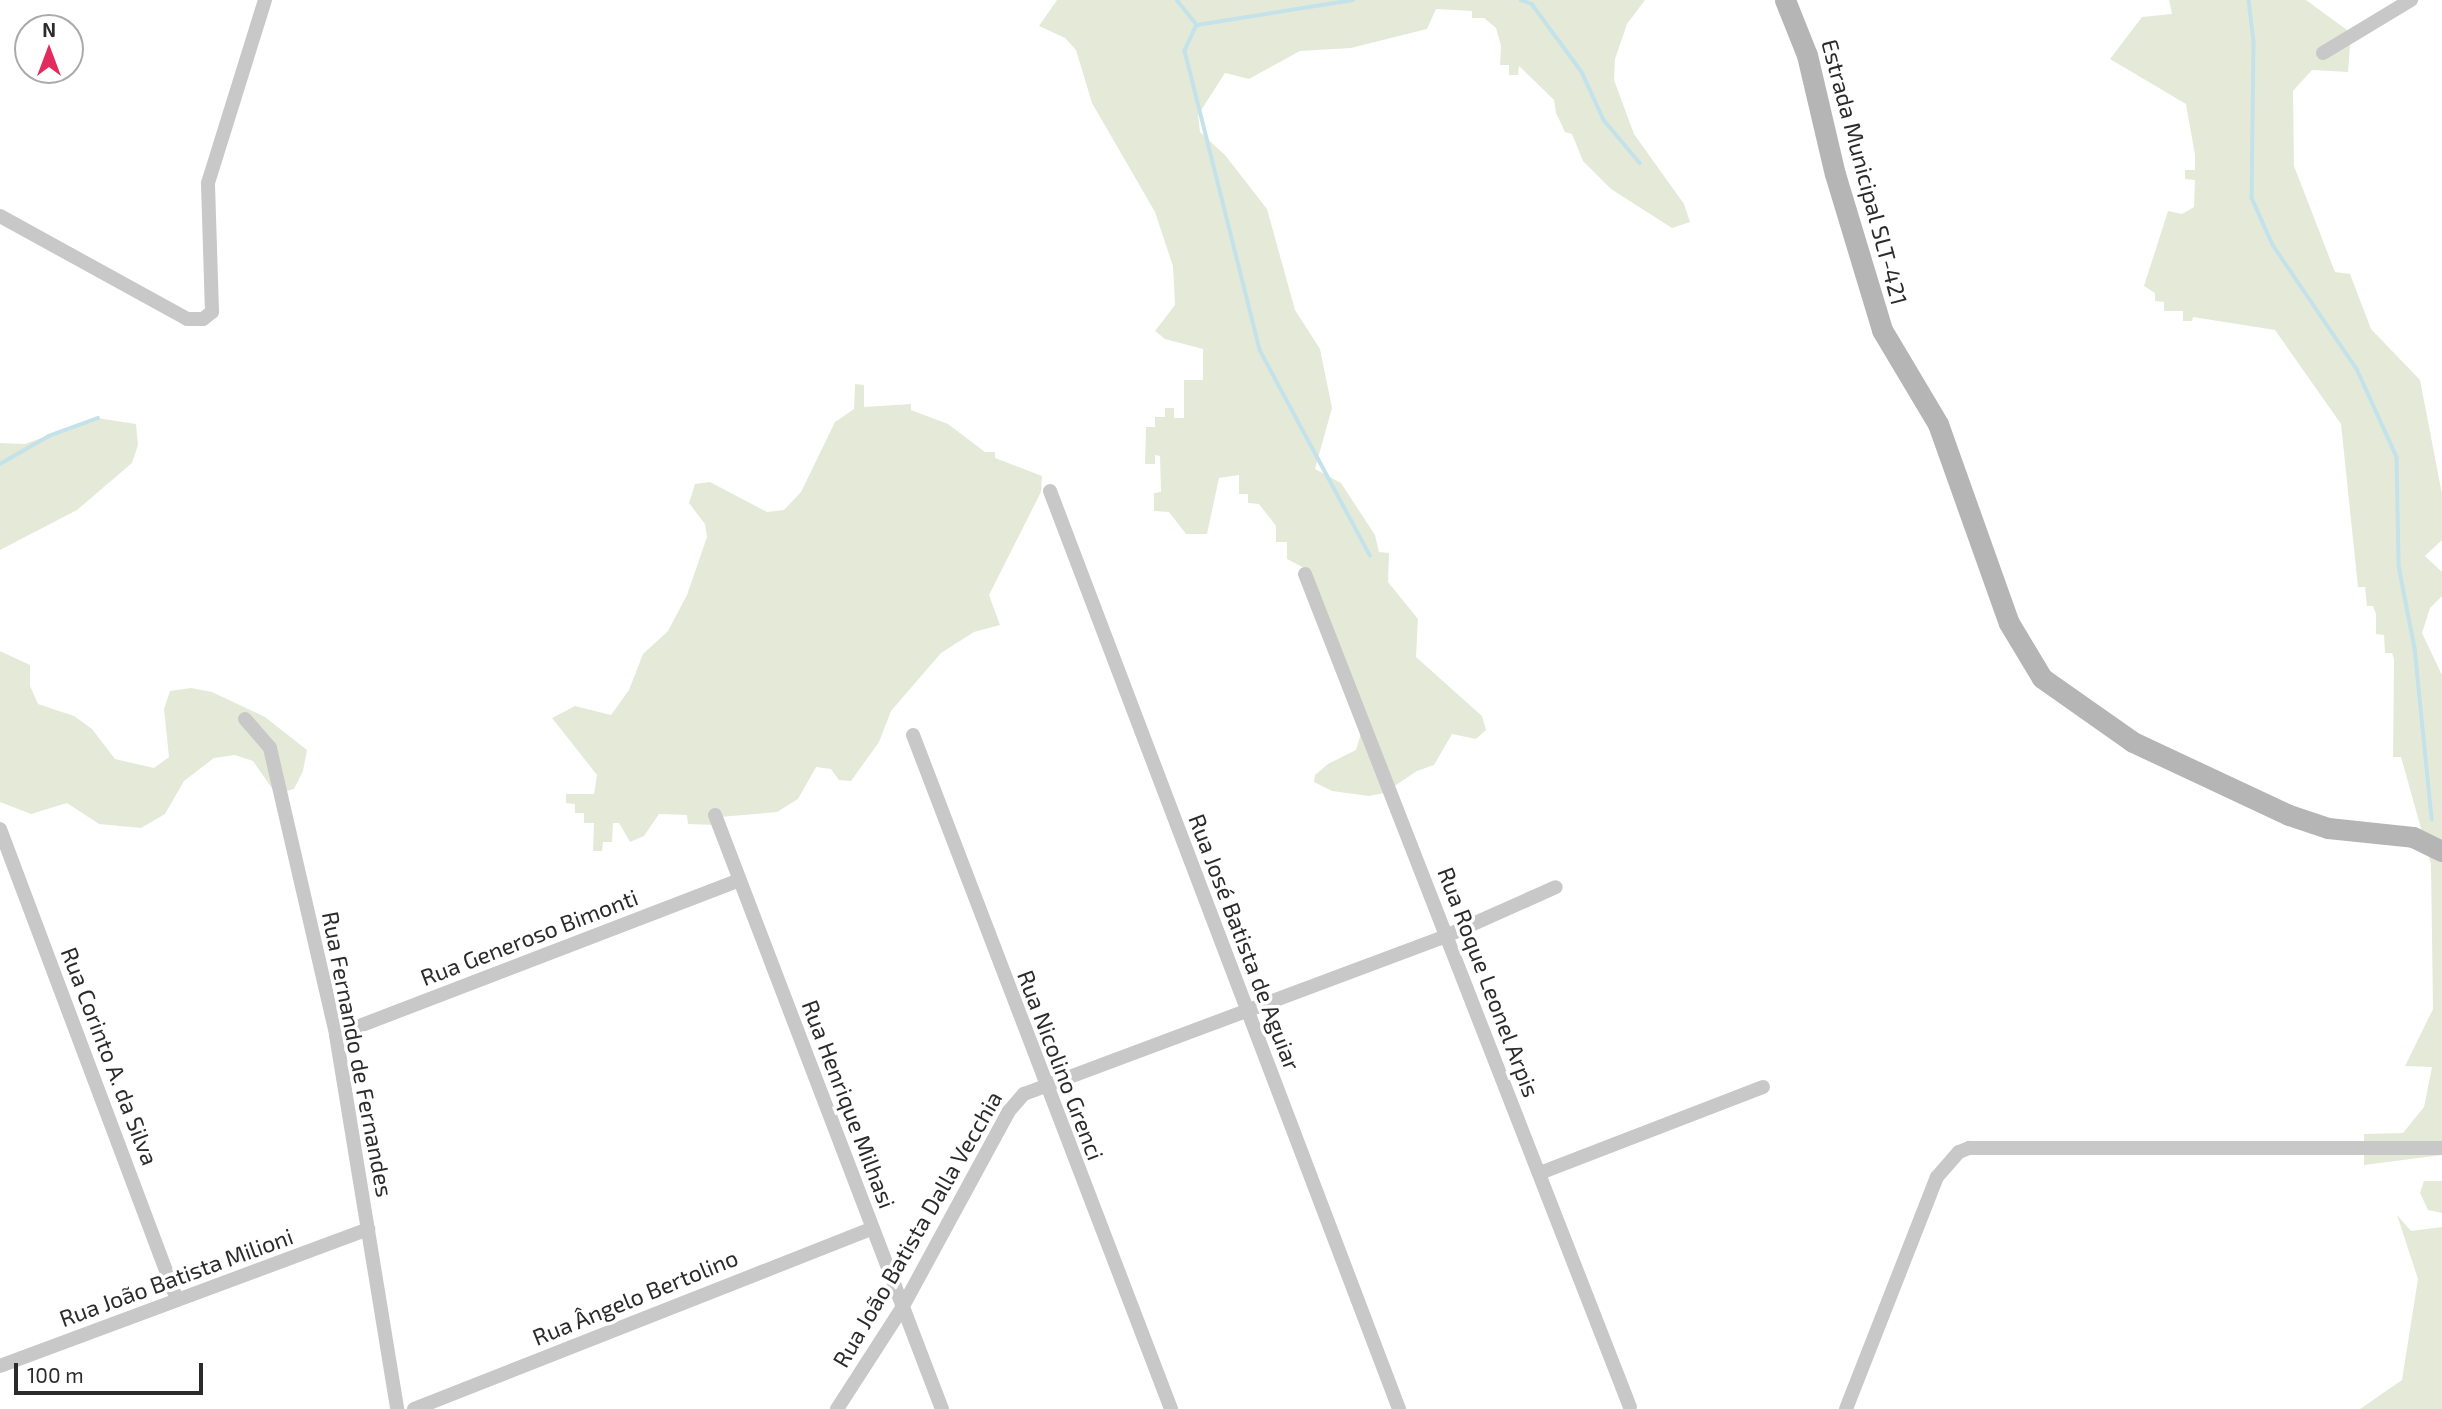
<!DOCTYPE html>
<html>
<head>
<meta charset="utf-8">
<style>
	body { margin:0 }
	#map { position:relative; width:2442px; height:1409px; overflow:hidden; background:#fff; font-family:"Exo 2",sans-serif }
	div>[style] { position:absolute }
	.green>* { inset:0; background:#e5ead8 }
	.stream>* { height:3.5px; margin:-1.75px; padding:0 1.75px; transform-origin:1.75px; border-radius:1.75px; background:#c4e2ea }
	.street>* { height:14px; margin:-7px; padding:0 7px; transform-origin:7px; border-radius:7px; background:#c8c8c8 }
	.secondary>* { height:21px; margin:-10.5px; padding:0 10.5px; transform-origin:10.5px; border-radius:10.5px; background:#b5b5b5 }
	span { translate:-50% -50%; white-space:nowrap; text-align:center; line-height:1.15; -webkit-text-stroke:7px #fff; paint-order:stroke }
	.street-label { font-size:23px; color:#2b2b2b }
	.north { position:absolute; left:14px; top:14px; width:70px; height:70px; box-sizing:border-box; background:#fff; border:2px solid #aaa; border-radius:50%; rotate:0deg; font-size:19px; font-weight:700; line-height:28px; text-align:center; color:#2b2b2b }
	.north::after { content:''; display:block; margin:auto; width:24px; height:32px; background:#e32c5d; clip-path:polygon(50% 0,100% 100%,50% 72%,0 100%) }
	.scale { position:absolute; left:14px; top:1363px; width:189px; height:32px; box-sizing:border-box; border:4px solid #2b2b2b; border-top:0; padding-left:9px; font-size:21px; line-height:24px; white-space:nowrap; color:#2b2b2b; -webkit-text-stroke:5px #fff; paint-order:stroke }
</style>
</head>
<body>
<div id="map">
	<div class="green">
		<div style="clip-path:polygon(1057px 0,1645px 0,1627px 24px,1615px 59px,1614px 80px,1634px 134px,1684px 204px,1690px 222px,1672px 228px,1611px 189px,1583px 161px,1572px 134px,1565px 132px,1556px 113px,1554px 100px,1519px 66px,1518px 75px,1509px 75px,1509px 65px,1500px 65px,1501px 46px,1496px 28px,1484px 18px,1472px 18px,1472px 11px,1436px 9px,1427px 29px,1351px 48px,1300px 51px,1249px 79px,1225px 73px,1198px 115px,1200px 132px,1225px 155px,1267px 209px,1295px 310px,1320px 349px,1332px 408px,1315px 469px,1341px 483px,1375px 535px,1379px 552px,1389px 553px,1388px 582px,1418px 619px,1416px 657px,1482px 716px,1486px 730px,1476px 739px,1452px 734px,1434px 765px,1417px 771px,1384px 793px,1369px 796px,1332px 791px,1314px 782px,1315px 775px,1328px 764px,1356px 750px,1362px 730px,1308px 570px,1287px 559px,1287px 542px,1276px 542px,1276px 526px,1259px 504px,1248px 503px,1248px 494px,1239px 494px,1239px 475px,1219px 478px,1207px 534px,1186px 534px,1169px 512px,1154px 511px,1154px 493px,1161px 492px,1160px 456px,1155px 455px,1155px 464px,1145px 464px,1146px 427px,1155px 427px,1155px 417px,1165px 417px,1165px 408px,1174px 408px,1174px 418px,1184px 418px,1184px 380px,1203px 380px,1203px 349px,1165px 339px,1155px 331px,1175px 305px,1173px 266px,1155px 212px,1092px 103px,1076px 50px,1065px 38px,1039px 26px)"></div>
		<div style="clip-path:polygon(2169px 0,2306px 0,2351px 33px,2348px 72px,2312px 70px,2293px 91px,2294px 166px,2335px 272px,2350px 274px,2371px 329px,2420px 380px,2442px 494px,2442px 540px,2425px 556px,2442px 572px,2442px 596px,2430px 608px,2422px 633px,2442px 675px,2442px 1155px,2364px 1165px,2364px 1134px,2403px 1133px,2424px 1107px,2432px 1067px,2405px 1066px,2433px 1009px,2431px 864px,2401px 757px,2393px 757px,2394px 659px,2392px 653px,2385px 653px,2384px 635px,2376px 634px,2376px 614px,2373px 606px,2367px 606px,2365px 587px,2358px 587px,2341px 424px,2275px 330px,2193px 317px,2192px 321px,2183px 321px,2183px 311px,2164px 311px,2164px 302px,2155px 301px,2155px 293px,2144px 286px,2168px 211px,2182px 214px,2194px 207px,2195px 180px,2185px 179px,2185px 170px,2195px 170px,2195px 155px,2186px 104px,2110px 59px,2142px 17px,2172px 14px)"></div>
		<div style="clip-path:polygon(855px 384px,864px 385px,864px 407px,911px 404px,911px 410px,948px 424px,985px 452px,995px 452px,995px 458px,1042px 476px,1041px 492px,989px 595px,1000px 625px,974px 632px,941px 653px,891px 711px,879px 742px,851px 781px,839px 780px,831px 769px,816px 767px,798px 799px,777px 812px,720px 817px,716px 825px,688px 824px,687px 815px,659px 814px,644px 836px,630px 842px,619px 823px,613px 823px,612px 842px,603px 842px,602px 851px,593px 851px,594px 823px,584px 823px,584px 813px,575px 813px,575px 804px,566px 803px,566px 794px,594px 794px,597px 775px,552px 718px,575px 706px,611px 715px,629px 690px,643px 654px,668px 631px,687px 595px,707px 537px,705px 524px,689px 503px,695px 484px,710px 482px,767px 512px,784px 510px,801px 492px,835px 422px,854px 409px)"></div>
		<div style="clip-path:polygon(97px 418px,136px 424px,138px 445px,132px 463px,77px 510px,0 550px,0 443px,25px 444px)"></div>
		<div style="clip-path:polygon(0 651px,30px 665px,30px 686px,38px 704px,74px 716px,92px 729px,115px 759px,154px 768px,169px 757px,164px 709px,170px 691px,191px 688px,212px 692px,265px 717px,307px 750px,303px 771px,294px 789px,276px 794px,253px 761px,235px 755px,214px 758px,184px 781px,165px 814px,141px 828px,99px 824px,67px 803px,31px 814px,0 802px)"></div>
		<div style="clip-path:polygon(2424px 1181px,2442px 1181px,2442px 1219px,2442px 1213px,2428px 1210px,2420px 1193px)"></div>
		<div style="clip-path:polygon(2397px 1215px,2411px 1231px,2442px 1227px,2442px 1409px,2360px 1409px,2402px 1380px,2418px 1279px)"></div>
	</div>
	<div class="stream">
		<div style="left:1177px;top:0;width:32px;rotate:51deg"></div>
		<div style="left:1197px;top:25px;width:29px;rotate:115deg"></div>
		<div style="left:1185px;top:51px;width:308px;rotate:75.9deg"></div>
		<div style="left:1260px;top:350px;width:233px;rotate:61.8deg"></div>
		<div style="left:1521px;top:0;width:12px;rotate:20deg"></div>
		<div style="left:1532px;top:4px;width:84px;rotate:53.7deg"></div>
		<div style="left:1582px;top:72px;width:53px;rotate:65.4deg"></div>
		<div style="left:1604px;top:120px;width:56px;rotate:50.1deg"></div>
		<div style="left:2249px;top:0;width:42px;rotate:83.2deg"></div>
		<div style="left:2254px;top:42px;width:156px;rotate:90.7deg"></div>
		<div style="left:2252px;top:198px;width:51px;rotate:65.9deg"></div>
		<div style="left:2273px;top:245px;width:150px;rotate:55.9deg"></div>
		<div style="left:2357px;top:369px;width:97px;rotate:65.6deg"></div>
		<div style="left:2397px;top:457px;width:109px;rotate:88.9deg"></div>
		<div style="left:2399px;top:566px;width:84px;rotate:79deg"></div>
		<div style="left:2415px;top:648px;width:172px;rotate:84.3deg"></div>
		<div style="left:1197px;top:25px;width:158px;rotate:-9.1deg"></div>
		<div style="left:0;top:464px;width:56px;rotate:-29.7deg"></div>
		<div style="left:49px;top:436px;width:52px;rotate:-20.2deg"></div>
	</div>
	<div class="street">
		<div style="left:2323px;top:53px;width:103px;rotate:-31.1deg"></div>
		<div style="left:0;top:216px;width:213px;rotate:28.8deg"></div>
		<div style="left:187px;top:319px;width:16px"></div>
		<div style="left:203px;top:319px;width:11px;rotate:-38deg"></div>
		<div style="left:212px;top:312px;width:129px;rotate:-91.8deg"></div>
		<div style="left:208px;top:183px;width:192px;rotate:-72.7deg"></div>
		<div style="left:1050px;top:491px;width:982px;rotate:69.18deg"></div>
		<div style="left:1305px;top:574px;width:894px;rotate:68.69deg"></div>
		<div style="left:245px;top:719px;width:38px;rotate:49deg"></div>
		<div style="left:270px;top:748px;width:294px;rotate:77deg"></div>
		<div style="left:336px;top:1035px;width:379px;rotate:80.7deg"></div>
		<div style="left:913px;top:735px;width:722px;rotate:69.05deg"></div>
		<div style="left:715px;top:815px;width:636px;rotate:69.09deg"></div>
		<div style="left:0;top:829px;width:503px;rotate:69.4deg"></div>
		<div style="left:336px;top:1035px;width:430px;rotate:-21deg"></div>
		<div style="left:1540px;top:1173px;width:239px;rotate:-21.1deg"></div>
		<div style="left:0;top:1366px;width:393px;rotate:-20.4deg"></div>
		<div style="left:414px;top:1409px;width:493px;rotate:-21.5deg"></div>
		<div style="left:837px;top:1409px;width:120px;rotate:-57.2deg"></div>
		<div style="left:902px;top:1308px;width:224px;rotate:-61.5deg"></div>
		<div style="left:1009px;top:1111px;width:23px;rotate:-49deg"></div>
		<div style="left:1024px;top:1094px;width:451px;rotate:-20.5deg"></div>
		<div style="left:1446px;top:936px;width:120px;rotate:-24deg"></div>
		<div style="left:1846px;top:1409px;width:249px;rotate:-68.6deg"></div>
		<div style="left:1937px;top:1177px;width:33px;rotate:-49deg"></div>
		<div style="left:1959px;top:1152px;width:11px;rotate:-22deg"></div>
		<div style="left:1969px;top:1148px;width:473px"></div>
	</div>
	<div class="secondary">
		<div style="left:1785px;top:0;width:59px;rotate:68.2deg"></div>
		<div style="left:1807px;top:55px;width:122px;rotate:76.8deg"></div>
		<div style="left:1835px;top:174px;width:163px;rotate:73.2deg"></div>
		<div style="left:1882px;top:330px;width:109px;rotate:59.2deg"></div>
		<div style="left:1938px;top:424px;width:211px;rotate:70.4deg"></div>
		<div style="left:2009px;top:623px;width:64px;rotate:59deg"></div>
		<div style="left:2042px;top:678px;width:111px;rotate:35.1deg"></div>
		<div style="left:2133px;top:742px;width:172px;rotate:25.1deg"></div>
		<div style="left:2289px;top:815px;width:41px;rotate:18.4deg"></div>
		<div style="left:2328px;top:828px;width:85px;rotate:6deg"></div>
		<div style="left:2413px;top:837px;width:32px;rotate:26deg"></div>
	</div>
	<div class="street-label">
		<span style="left:1865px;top:172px;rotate:75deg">Estrada Municipal SLT-421</span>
		<span style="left:529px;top:937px;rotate:-21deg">Rua Generoso Bimonti</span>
		<span style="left:1245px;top:942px;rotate:69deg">Rua José Batista de Aguiar</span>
		<span style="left:1489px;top:982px;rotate:69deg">Rua Roque Leonel Arpis</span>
		<span style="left:358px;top:1054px;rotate:79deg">Rua Fernando de Fernandes</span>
		<span style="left:110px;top:1056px;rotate:69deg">Rua Corinto A. da Silva</span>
		<span style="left:1061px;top:1065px;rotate:69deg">Rua Nicolino Grenci</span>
		<span style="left:849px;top:1104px;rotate:69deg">Rua Henrique Milhasi</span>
		<span style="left:917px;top:1229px;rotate:-60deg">Rua João Batista Dalla Vecchia</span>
		<span style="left:176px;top:1277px;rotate:-20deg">Rua João Batista Milioni</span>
		<span style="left:635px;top:1297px;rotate:-22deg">Rua Ângelo Bertolino</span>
	</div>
	<div class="north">N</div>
	<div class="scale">100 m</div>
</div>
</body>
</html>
